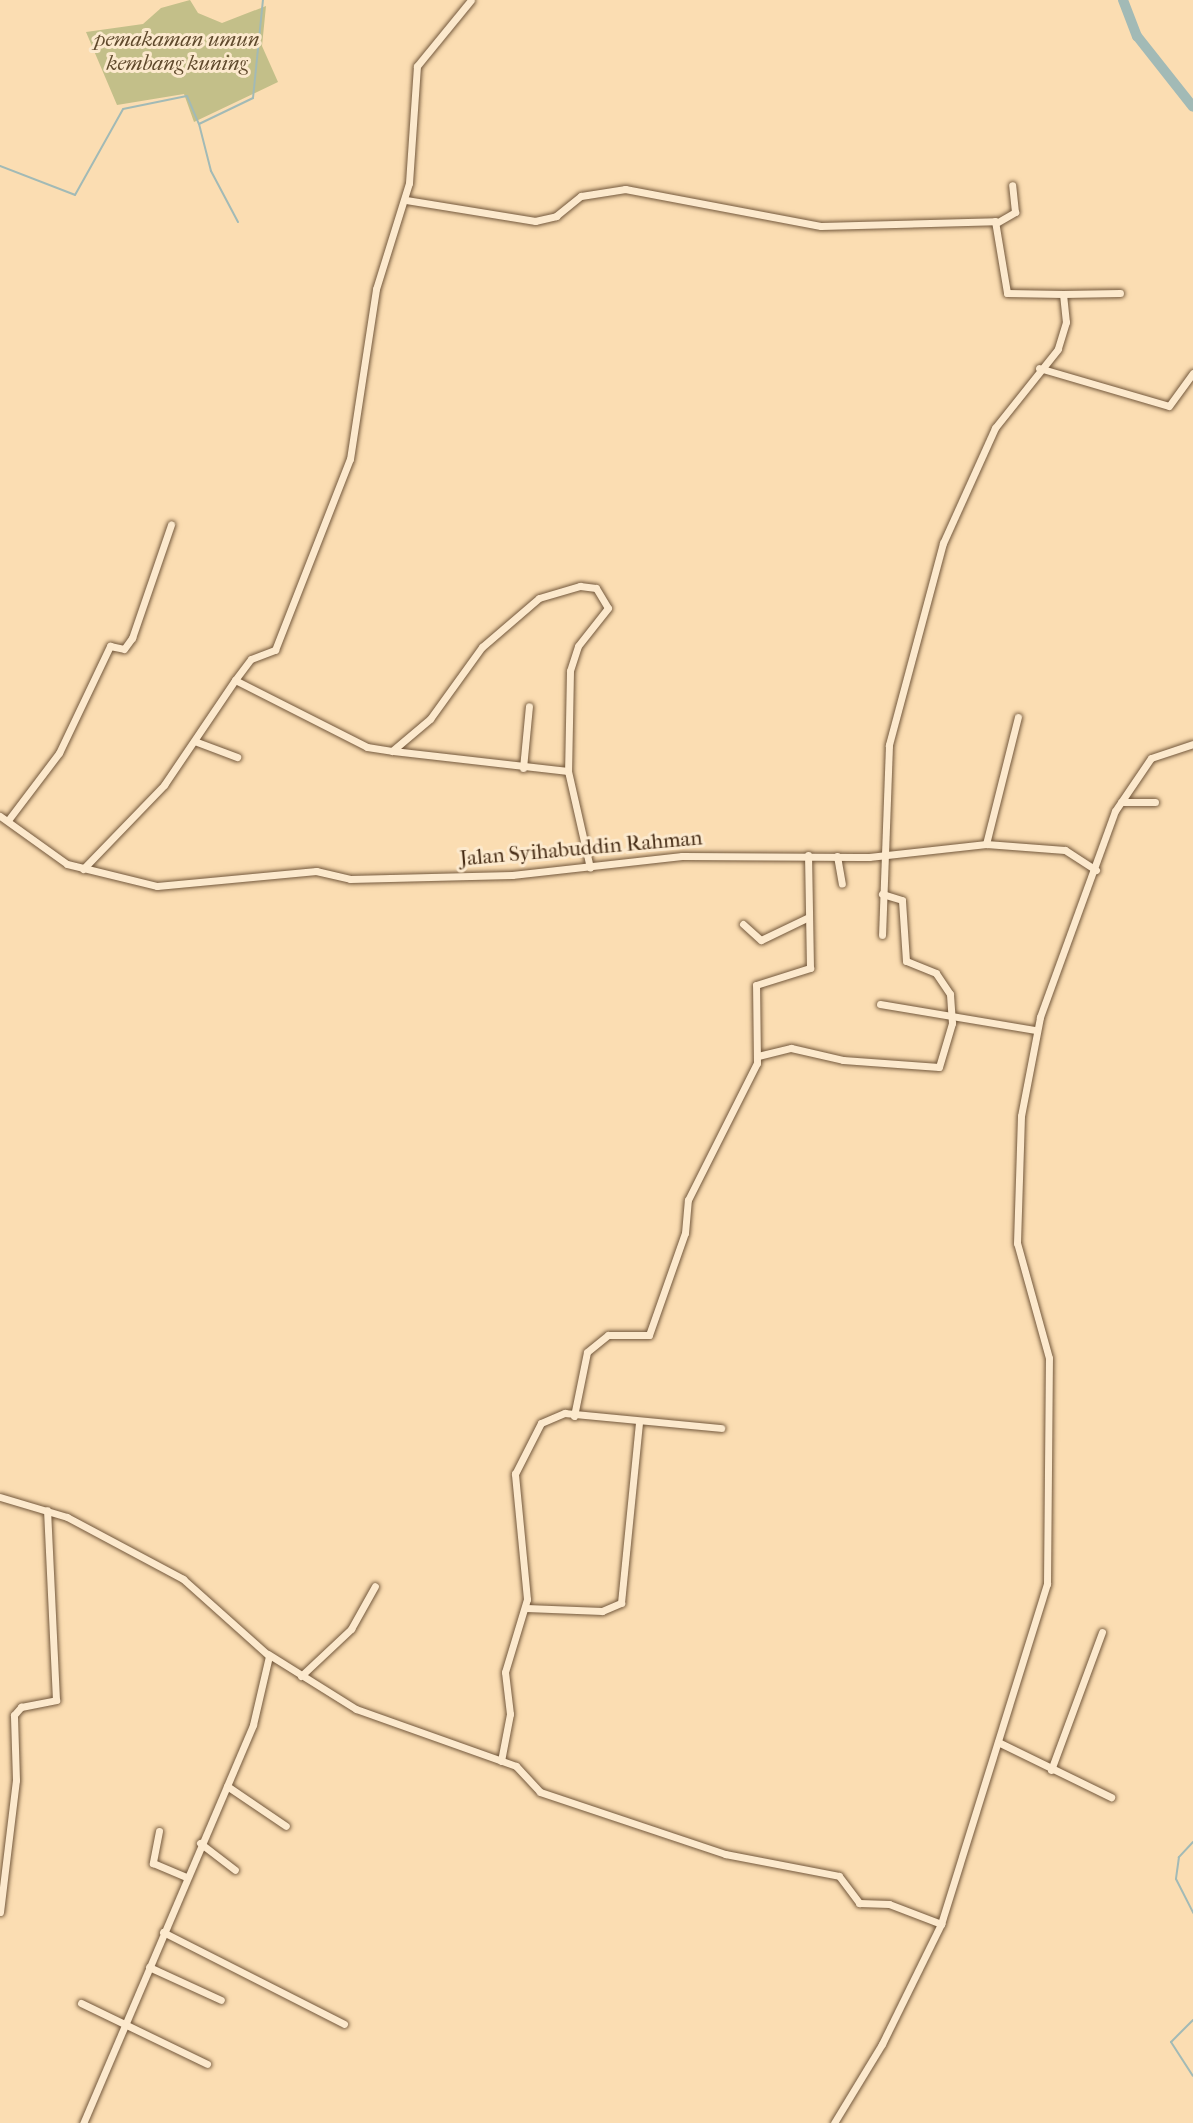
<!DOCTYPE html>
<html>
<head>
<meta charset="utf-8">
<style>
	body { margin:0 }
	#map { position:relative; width:1193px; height:2123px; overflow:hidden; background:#fbddb2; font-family:"IM FELL French Canon",serif }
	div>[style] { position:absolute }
	.green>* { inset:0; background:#c3bf89 }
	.stream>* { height:2px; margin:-1px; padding:0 1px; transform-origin:1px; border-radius:1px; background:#a2bab6 }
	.river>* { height:10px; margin:-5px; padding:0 5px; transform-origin:5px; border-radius:5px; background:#a2bab6 }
	.roads { filter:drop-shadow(0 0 2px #73583c) drop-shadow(0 0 2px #73583c) }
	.minor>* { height:7px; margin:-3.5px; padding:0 3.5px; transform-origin:3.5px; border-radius:3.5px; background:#fce9cd }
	span { translate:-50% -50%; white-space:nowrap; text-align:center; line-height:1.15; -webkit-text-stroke:6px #fce9cd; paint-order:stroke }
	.park-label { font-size:21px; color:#5f492c; font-style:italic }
	.street-label { font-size:21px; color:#462c15 }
</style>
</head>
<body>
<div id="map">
	<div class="green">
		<div style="clip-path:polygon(190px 0,198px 13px,222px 23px,266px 6px,262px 46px,278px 82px,194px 122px,184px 94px,117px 105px,86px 32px,143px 24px,161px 8px)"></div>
	</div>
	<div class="stream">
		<div style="left:0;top:166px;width:80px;rotate:21.1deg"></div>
		<div style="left:75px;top:195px;width:98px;rotate:-60.8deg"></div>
		<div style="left:123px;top:109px;width:65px;rotate:-11.5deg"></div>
		<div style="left:187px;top:96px;width:30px;rotate:67deg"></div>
		<div style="left:238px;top:222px;width:58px;rotate:-117.9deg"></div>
		<div style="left:211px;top:171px;width:49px;rotate:-104.3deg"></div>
		<div style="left:199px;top:124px;width:60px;rotate:-25.7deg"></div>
		<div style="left:253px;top:98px;width:99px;rotate:-84.2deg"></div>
		<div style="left:1193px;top:1842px;width:21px;rotate:133deg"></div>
		<div style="left:1179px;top:1857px;width:22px;rotate:98deg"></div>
		<div style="left:1176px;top:1879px;width:38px;rotate:63deg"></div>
		<div style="left:1193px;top:2020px;width:31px;rotate:135deg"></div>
		<div style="left:1171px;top:2042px;width:40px;rotate:57.1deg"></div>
	</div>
	<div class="river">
		<div style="left:1123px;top:0;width:39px;rotate:69deg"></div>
		<div style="left:1137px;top:36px;width:90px;rotate:51.7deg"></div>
	</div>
	<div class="roads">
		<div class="minor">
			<div style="left:406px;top:200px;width:131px;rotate:9.2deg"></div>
			<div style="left:535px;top:221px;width:22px;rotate:-13deg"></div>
			<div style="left:556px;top:216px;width:32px;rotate:-39deg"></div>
			<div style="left:581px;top:196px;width:45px;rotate:-9deg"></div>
			<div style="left:625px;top:189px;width:199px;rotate:10.7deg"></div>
			<div style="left:821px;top:226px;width:174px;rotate:-1.6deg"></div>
			<div style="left:995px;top:221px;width:73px;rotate:80.5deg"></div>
			<div style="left:1007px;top:293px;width:56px;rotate:1deg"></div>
			<div style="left:1063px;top:294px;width:28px;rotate:84deg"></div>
			<div style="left:1066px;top:322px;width:28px;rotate:107deg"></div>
			<div style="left:1058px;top:349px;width:101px;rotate:128.6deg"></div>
			<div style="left:995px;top:428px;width:126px;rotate:114.3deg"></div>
			<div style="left:943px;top:543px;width:209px;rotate:105deg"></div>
			<div style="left:889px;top:745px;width:190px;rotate:92.1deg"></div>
			<div style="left:998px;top:222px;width:20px;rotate:-30deg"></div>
			<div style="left:1015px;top:212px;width:27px;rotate:-96deg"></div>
			<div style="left:1063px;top:294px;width:57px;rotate:-1deg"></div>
			<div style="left:1039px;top:368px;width:135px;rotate:16.3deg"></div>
			<div style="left:1169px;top:406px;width:41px;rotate:-54deg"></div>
			<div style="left:235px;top:680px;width:26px;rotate:-53deg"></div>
			<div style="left:251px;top:659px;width:26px;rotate:-21deg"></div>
			<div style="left:275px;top:650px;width:205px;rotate:-68.6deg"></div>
			<div style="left:350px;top:459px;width:172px;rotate:-81.3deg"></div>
			<div style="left:376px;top:289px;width:111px;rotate:-72.7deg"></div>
			<div style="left:409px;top:183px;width:117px;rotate:-86.1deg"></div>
			<div style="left:417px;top:66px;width:85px;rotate:-50.7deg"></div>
			<div style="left:197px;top:742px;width:43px;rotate:20.6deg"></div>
			<div style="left:393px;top:751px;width:176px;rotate:6.5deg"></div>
			<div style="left:523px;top:768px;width:62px;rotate:-84.5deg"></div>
			<div style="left:1121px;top:802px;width:34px"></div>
			<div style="left:0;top:816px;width:82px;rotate:35.6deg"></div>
			<div style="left:67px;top:864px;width:93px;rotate:13.7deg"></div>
			<div style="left:157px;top:886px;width:160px;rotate:-5.4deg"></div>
			<div style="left:316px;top:871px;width:35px;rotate:13deg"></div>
			<div style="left:350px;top:879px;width:162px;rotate:-1.4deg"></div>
			<div style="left:512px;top:875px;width:171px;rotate:-6.4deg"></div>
			<div style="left:682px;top:856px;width:187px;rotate:0.3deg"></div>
			<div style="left:869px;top:857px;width:118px;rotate:-6.3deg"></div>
			<div style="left:986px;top:844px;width:79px;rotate:4.3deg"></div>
			<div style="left:1065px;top:850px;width:37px;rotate:33deg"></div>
			<div style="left:9px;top:819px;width:83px;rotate:-52.9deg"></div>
			<div style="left:59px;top:753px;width:119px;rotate:-64.5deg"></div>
			<div style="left:110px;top:646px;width:14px;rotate:12deg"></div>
			<div style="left:124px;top:649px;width:14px;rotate:-54deg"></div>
			<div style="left:132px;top:638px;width:120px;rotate:-71deg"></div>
			<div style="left:986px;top:844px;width:131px;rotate:-75.9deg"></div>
			<div style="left:837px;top:856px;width:28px;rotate:80deg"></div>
			<div style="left:83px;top:869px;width:117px;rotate:-46deg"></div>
			<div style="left:164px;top:785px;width:127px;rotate:-55.9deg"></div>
			<div style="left:235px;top:680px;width:148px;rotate:26.9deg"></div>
			<div style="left:367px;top:747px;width:25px;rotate:9deg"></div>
			<div style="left:392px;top:751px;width:50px;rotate:-40.1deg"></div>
			<div style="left:430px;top:719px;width:89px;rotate:-54.2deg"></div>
			<div style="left:482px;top:647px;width:75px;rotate:-40.7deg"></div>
			<div style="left:539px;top:598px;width:43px;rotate:-16.3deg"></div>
			<div style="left:580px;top:586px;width:16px;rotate:7deg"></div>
			<div style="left:596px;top:588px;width:23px;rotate:59deg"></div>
			<div style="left:608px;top:608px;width:48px;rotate:128.3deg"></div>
			<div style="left:578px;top:646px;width:26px;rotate:108deg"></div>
			<div style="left:570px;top:671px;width:100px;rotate:91.1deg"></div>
			<div style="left:568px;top:771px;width:99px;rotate:77.2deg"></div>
			<div style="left:743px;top:924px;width:24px;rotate:42deg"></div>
			<div style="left:761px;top:940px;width:51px;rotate:-25.6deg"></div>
			<div style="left:880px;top:1004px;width:158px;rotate:9.5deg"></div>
			<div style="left:758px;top:1056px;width:34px;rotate:-14deg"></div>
			<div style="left:791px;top:1048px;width:53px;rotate:13deg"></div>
			<div style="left:843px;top:1060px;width:96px;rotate:4.2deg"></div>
			<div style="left:939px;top:1067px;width:46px;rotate:-73.5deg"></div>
			<div style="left:952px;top:1023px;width:29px;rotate:-94deg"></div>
			<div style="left:950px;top:994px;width:25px;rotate:-124deg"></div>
			<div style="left:936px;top:973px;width:32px;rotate:-158deg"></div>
			<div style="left:906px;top:961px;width:61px;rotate:-93.8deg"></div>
			<div style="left:902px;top:900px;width:21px;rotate:-163deg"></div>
			<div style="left:574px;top:1416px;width:65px;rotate:-78.5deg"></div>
			<div style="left:587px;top:1352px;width:27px;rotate:-39deg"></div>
			<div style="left:608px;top:1335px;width:41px"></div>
			<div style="left:649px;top:1335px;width:108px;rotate:-70.6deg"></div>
			<div style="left:685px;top:1233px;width:33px;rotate:-85deg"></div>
			<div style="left:688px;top:1200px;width:153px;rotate:-63.3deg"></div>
			<div style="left:757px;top:1063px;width:78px;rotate:-90.7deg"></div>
			<div style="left:756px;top:985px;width:57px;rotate:-17.5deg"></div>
			<div style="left:810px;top:968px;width:113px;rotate:-91deg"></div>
			<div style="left:0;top:1497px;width:70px;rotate:16.6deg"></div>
			<div style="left:67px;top:1517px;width:132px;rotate:28.1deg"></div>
			<div style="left:183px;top:1579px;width:115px;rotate:41.8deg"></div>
			<div style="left:269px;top:1656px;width:71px;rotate:103.1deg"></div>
			<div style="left:253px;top:1725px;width:433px;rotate:113.1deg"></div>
			<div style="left:526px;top:1608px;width:76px;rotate:2.3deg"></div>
			<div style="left:602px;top:1611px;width:21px;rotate:-23deg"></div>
			<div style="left:621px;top:1603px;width:182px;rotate:-84.3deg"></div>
			<div style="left:268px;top:1654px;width:104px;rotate:32deg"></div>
			<div style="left:356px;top:1709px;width:170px;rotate:19.6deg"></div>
			<div style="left:516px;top:1766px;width:35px;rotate:47deg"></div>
			<div style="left:540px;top:1792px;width:195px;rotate:18.5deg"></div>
			<div style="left:725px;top:1854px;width:116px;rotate:10.9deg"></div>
			<div style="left:839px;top:1876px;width:34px;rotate:53deg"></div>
			<div style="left:859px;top:1903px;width:30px;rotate:2deg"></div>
			<div style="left:889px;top:1904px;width:56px;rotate:21deg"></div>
			<div style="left:301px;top:1676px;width:69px;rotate:-43.2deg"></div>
			<div style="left:351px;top:1629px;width:49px;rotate:-60.8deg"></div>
			<div style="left:998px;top:1742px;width:126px;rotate:26deg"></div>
			<div style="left:501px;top:1761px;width:48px;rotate:-79.2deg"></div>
			<div style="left:510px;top:1714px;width:42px;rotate:-96.8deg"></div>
			<div style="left:505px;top:1672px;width:76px;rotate:-73.2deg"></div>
			<div style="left:527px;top:1599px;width:126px;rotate:-95.5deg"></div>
			<div style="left:515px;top:1474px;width:57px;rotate:-63deg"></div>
			<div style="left:541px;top:1423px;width:26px;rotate:-23deg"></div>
			<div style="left:565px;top:1413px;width:157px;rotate:5.5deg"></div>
			<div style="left:1051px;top:1770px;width:147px;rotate:-69.7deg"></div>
			<div style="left:227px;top:1786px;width:71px;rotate:34.1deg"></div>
			<div style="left:159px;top:1831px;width:33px;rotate:101deg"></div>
			<div style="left:153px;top:1863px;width:36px;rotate:23deg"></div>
			<div style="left:200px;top:1843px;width:44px;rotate:37.6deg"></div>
			<div style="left:0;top:1912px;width:133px;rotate:-83.1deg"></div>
			<div style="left:16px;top:1780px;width:65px;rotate:-91.8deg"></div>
			<div style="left:14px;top:1715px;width:11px;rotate:-49deg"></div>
			<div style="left:21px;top:1707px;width:36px;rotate:-11deg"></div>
			<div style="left:56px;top:1700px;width:190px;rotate:-92.7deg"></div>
			<div style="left:163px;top:1932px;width:203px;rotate:26.9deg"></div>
			<div style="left:149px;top:1967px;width:79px;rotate:24.6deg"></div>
			<div style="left:81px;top:2003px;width:140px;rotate:25.8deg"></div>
			<div style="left:834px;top:2123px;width:92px;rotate:-58.7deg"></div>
			<div style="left:882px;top:2044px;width:134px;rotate:-63.8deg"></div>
			<div style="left:941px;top:1924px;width:356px;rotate:-72.7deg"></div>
			<div style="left:1047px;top:1584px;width:226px;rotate:-89.5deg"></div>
			<div style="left:1049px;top:1358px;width:119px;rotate:-105.5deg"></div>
			<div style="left:1017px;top:1243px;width:127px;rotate:-88.2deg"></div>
			<div style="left:1021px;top:1116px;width:101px;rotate:-79.1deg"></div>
			<div style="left:1040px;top:1017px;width:219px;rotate:-70deg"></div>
			<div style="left:1115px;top:811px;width:64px;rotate:-55.8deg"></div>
			<div style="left:1151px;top:758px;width:44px;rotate:-18.4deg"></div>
		</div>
	</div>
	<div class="park-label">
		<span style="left:177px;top:51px">pemakaman umun<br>kembang kuning</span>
	</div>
	<div class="street-label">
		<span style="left:581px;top:848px;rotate:-5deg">Jalan Syihabuddin Rahman</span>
	</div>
</div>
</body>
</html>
